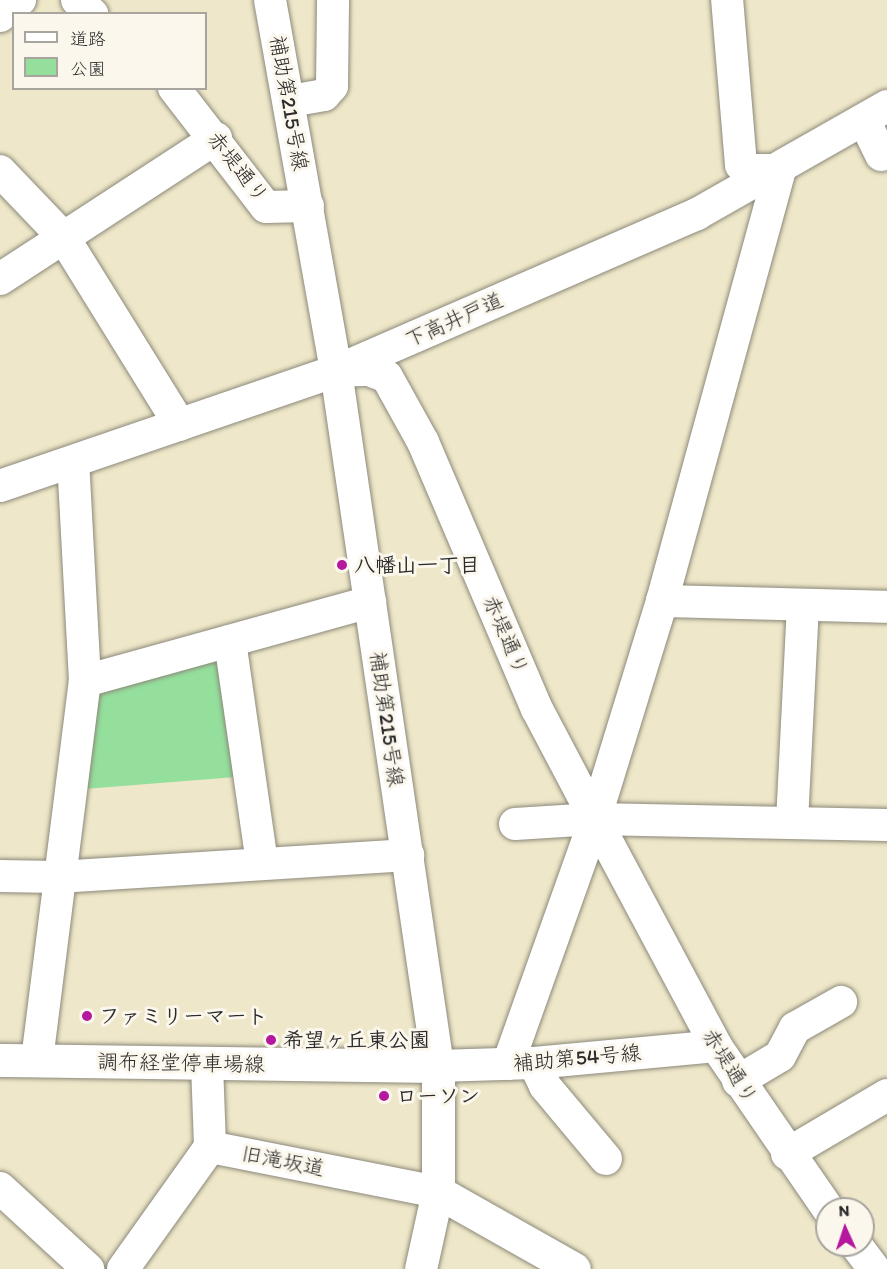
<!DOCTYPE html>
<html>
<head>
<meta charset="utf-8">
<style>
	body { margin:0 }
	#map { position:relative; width:887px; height:1269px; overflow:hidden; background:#eee7c9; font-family:Itim,"Klee One",sans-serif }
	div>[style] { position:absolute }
	.green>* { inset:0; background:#94df9c }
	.roads { filter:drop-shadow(0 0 2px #8c897a) drop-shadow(0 0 2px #8c897a) }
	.minor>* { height:32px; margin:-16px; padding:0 16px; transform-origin:16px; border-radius:16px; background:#fff }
	.major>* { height:33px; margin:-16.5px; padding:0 16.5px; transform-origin:16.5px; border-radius:16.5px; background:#fff }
	.dots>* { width:16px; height:16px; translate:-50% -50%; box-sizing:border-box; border:3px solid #fbf7ec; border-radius:50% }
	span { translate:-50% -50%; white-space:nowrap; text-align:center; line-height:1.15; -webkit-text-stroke:6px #fbf7ec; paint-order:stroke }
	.street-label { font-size:21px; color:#2b2b2b }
	.poi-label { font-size:21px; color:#2b2b2b; font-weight:700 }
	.left { translate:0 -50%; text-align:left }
	.legend { position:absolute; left:12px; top:12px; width:195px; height:78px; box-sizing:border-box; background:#fbf7ec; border:2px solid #a8a59f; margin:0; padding:8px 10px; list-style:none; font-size:18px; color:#2b2b2b }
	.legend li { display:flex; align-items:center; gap:12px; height:30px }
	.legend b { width:30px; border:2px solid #a8a59f }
	.north { position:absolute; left:815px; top:1197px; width:60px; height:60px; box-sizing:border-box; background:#fbf7ec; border:2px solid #a8a59f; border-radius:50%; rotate:357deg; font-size:16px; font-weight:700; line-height:24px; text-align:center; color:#2b2b2b }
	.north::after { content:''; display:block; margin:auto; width:21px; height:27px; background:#b5179e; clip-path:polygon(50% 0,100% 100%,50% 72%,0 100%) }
</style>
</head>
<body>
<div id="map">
	<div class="green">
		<div style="clip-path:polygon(213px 656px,223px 662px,236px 777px,84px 789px,95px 698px,102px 684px)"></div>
	</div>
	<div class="roads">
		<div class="minor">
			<div style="left:77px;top:0;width:21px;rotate:43deg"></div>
			<div style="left:270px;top:0;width:377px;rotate:79.9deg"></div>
			<div style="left:336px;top:371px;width:702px;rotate:81.65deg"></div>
			<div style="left:438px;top:1066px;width:96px;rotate:-1.8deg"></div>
			<div style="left:534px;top:1063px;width:183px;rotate:-5.3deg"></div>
			<div style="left:0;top:16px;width:26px;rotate:-39deg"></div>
			<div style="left:174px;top:88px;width:150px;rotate:52.3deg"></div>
			<div style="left:266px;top:207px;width:42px;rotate:-1.4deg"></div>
			<div style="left:290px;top:101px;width:35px;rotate:-10deg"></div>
			<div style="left:324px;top:95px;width:12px;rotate:-48deg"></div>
			<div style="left:332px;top:86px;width:86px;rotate:-89.3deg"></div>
			<div style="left:864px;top:120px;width:39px;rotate:64deg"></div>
			<div style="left:0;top:171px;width:93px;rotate:46.3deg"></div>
			<div style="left:64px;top:238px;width:220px;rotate:58.2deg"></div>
			<div style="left:0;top:279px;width:258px;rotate:-33.1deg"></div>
			<div style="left:336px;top:371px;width:33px;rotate:-2deg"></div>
			<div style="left:369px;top:370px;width:19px;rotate:21deg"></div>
			<div style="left:387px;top:377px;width:74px;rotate:61deg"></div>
			<div style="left:423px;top:442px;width:290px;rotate:66.9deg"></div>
			<div style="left:537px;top:709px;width:124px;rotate:62.2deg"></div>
			<div style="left:595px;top:819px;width:257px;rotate:61.9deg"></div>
			<div style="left:716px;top:1046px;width:198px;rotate:55.5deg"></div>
			<div style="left:0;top:486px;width:355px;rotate:-18.9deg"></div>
			<div style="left:336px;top:371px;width:394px;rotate:-23.5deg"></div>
			<div style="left:697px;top:214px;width:219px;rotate:-29.6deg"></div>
			<div style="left:662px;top:601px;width:225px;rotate:1.5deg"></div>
			<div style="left:230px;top:641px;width:225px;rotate:81.8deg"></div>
			<div style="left:85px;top:681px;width:296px;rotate:-15.5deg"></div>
			<div style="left:792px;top:822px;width:217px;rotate:-87.1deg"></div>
			<div style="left:515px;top:824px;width:80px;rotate:-3.6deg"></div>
			<div style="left:595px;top:819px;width:292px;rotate:1.2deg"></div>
			<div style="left:0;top:876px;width:58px;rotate:1deg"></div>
			<div style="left:58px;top:877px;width:351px;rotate:-3.6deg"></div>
			<div style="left:37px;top:1060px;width:382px;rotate:-82.8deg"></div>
			<div style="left:85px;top:681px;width:219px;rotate:-93.1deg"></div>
			<div style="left:534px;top:1063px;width:25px;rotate:64deg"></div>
			<div style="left:545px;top:1086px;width:95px;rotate:50.1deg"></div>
			<div style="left:207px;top:1064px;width:83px;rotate:87.9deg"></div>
			<div style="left:508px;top:1064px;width:260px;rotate:-70.4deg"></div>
			<div style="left:595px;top:819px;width:228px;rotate:-72.9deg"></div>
			<div style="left:662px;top:601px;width:447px;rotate:-74.7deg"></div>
			<div style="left:780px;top:170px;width:31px;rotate:180deg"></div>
			<div style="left:749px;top:170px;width:9px;rotate:-148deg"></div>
			<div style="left:741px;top:165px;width:166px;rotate:-94.8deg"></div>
			<div style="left:738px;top:1081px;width:49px;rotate:-30.8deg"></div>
			<div style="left:780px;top:1056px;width:32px;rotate:-62deg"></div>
			<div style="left:795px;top:1028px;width:53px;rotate:-29.5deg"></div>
			<div style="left:210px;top:1147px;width:232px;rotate:11.2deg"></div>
			<div style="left:438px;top:1192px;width:79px;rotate:102.4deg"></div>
			<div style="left:787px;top:1154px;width:116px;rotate:-30.5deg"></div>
			<div style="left:0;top:1188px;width:120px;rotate:42.6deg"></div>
			<div style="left:856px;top:1245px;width:30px;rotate:53deg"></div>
			<div style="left:123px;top:1269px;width:150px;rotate:-54.5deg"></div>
		</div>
		<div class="major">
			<div style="left:0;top:1060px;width:438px;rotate:0.8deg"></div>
			<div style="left:438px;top:1066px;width:126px;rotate:90deg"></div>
			<div style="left:438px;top:1192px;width:156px;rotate:29.5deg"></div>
		</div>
	</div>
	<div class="dots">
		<div style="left:342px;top:565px;background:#b5179e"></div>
		<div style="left:87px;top:1016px;background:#b5179e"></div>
		<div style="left:271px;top:1040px;background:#b5179e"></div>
		<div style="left:384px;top:1096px;background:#b5179e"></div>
	</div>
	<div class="street-label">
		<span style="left:289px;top:103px;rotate:80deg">補助第215号線</span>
		<span style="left:238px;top:167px;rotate:52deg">赤堤通り</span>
		<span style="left:454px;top:320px;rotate:-24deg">下高井戸道</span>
		<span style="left:506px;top:635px;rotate:67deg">赤堤通り</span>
		<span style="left:387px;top:719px;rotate:82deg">補助第215号線</span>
		<span style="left:577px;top:1058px;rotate:-5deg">補助第54号線</span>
		<span style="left:181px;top:1063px;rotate:1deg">調布経堂停車場線</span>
		<span style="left:730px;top:1066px;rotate:58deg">赤堤通り</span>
		<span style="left:283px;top:1161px;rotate:11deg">旧滝坂道</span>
	</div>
	<div class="poi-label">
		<span class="left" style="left:354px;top:565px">八幡山一丁目</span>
		<span class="left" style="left:99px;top:1016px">ファミリーマート</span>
		<span class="left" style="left:283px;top:1040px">希望ヶ丘東公園</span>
		<span class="left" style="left:396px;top:1096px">ローソン</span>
	</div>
	<ul class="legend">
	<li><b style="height:8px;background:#fff"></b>道路</li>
	<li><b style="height:16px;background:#94df9c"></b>公園</li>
	</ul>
	<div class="north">N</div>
</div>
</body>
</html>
